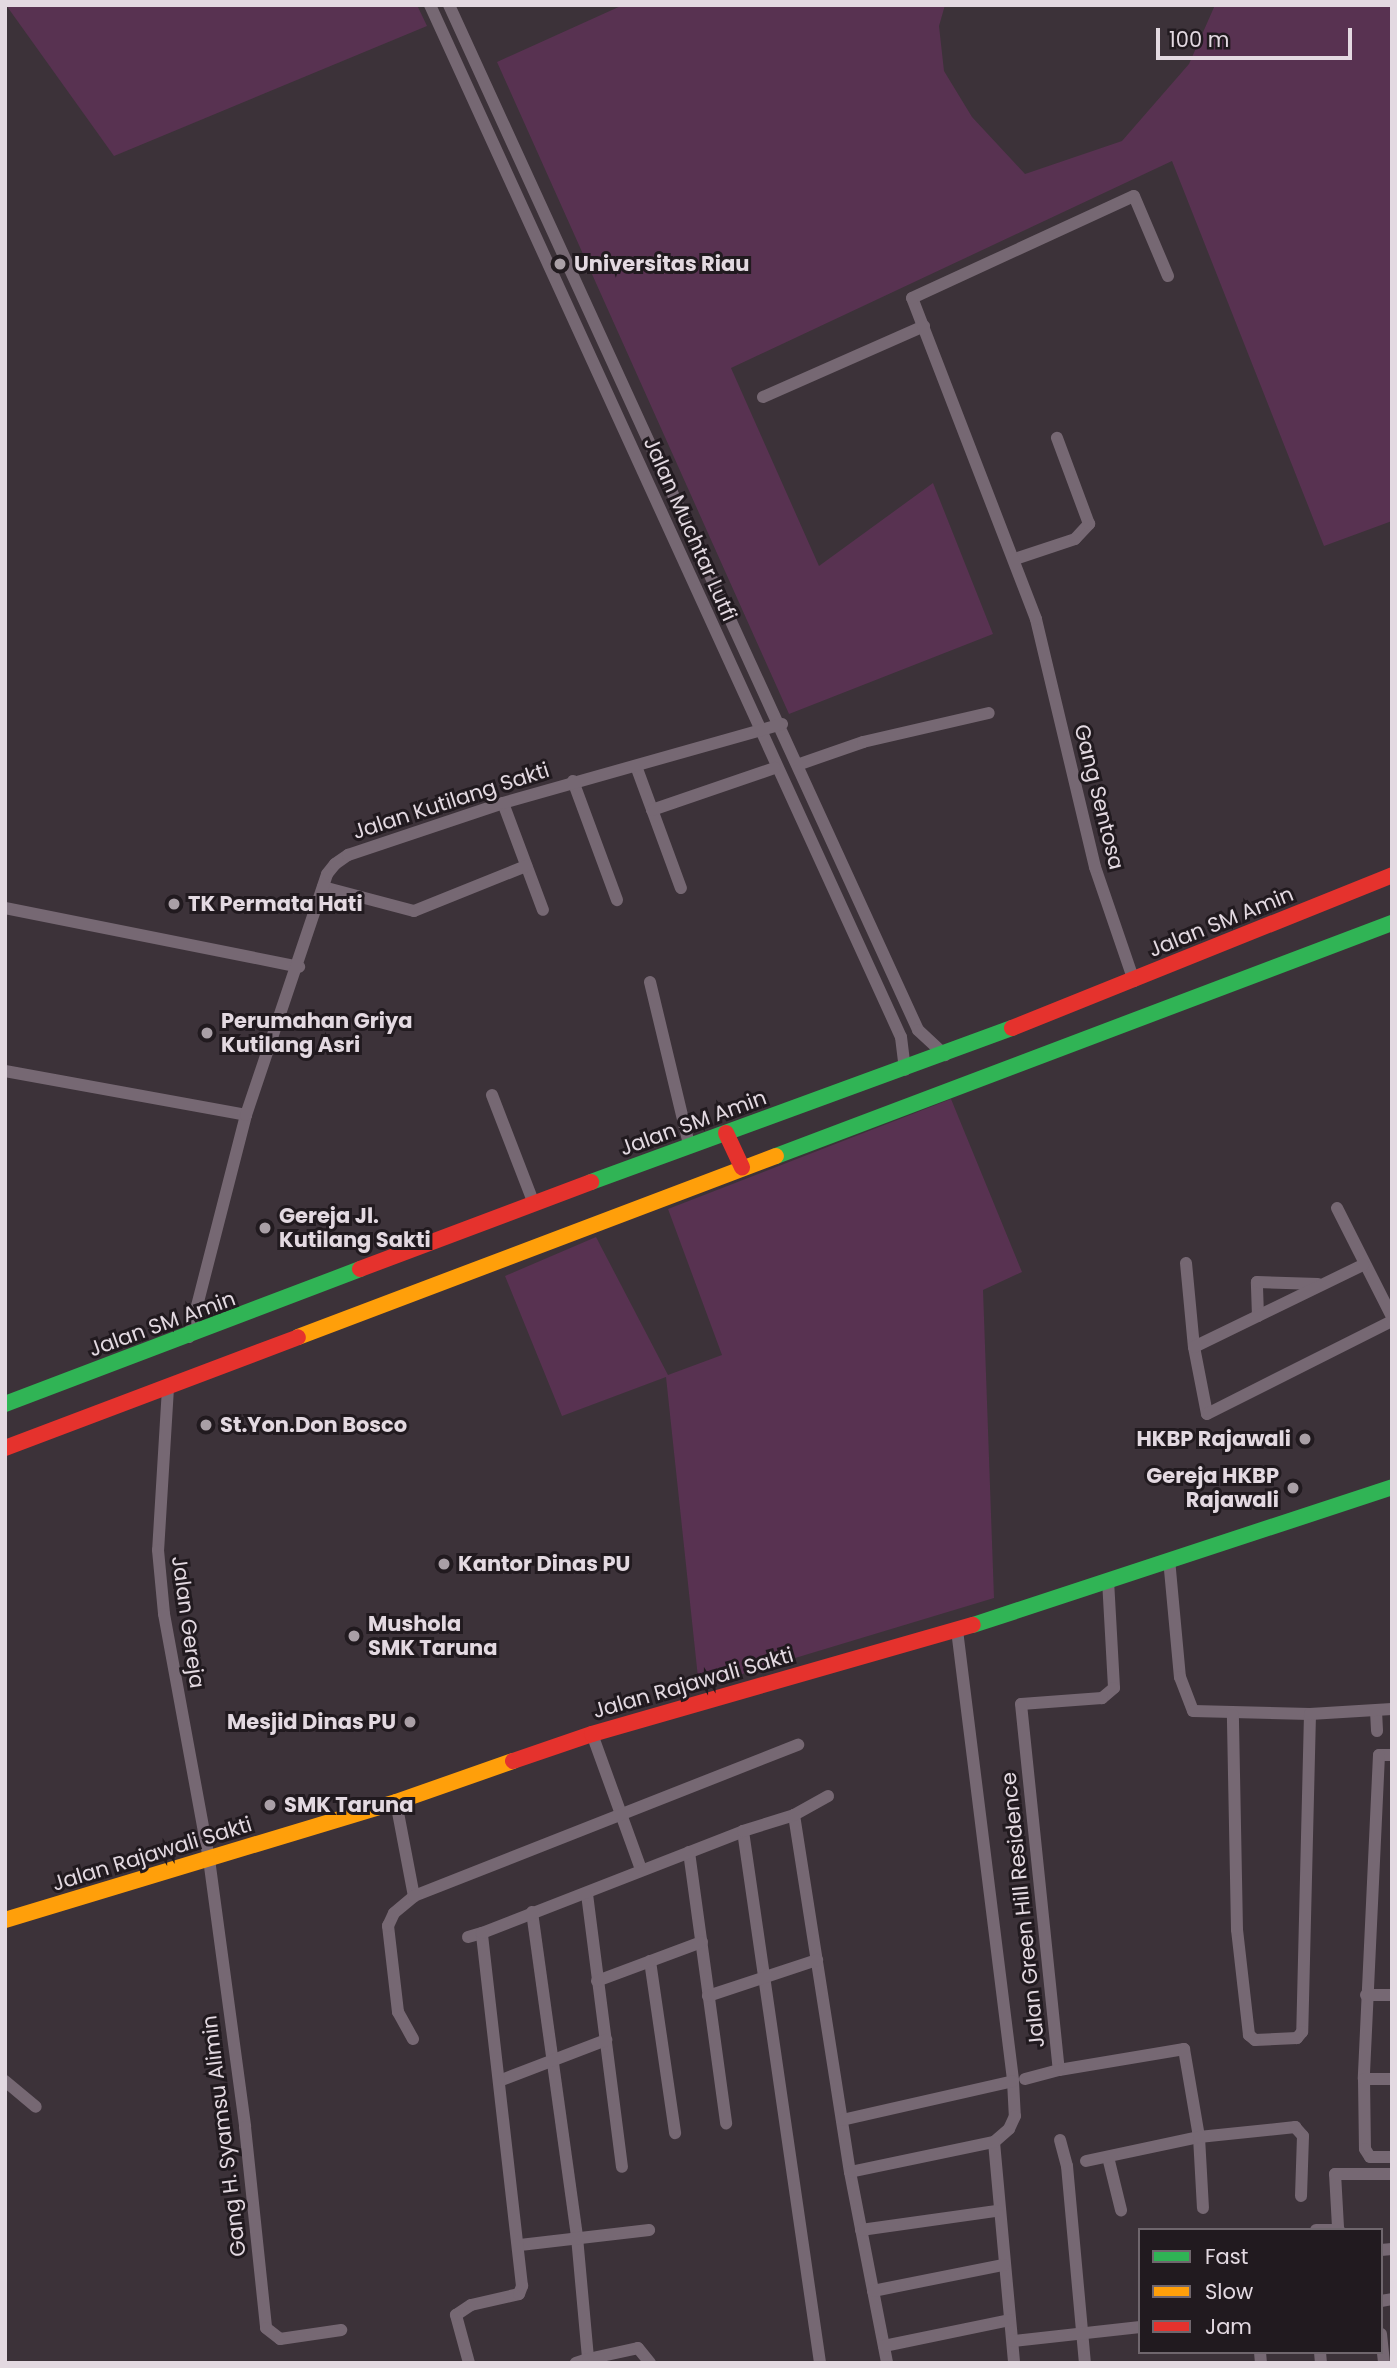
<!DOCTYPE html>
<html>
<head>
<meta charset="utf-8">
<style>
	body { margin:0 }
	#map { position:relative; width:1397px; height:2368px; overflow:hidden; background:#3c3239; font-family:Poppins,sans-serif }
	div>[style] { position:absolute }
	.green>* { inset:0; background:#583251 }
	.street>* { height:12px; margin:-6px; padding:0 6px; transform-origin:6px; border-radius:6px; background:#766873 }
	.fast>* { height:16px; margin:-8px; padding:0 8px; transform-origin:8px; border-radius:8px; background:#30b455 }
	.slow>* { height:16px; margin:-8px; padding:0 8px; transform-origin:8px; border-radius:8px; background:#ff9f0a }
	.jam>* { height:16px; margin:-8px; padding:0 8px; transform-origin:8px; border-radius:8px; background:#e5322d }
	.dots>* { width:19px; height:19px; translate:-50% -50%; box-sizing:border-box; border:4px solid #211a1f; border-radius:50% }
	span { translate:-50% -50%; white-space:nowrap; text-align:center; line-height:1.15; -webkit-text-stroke:6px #211a1f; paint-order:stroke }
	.poi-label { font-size:21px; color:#e3d9e1; font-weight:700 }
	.left { translate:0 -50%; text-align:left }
	.right { translate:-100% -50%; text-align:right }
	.street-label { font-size:21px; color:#e3d9e1 }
	.frame { position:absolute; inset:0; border:7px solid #e3d9e1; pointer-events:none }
	.legend { position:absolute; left:1138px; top:2228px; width:245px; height:126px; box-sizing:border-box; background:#211a1f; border:2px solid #6f666d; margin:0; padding:9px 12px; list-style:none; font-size:21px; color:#e3d9e1 }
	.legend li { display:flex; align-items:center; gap:14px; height:35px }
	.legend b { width:35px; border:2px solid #6f666d }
	.scale { position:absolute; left:1156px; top:28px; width:196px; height:32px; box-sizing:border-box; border:4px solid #e3d9e1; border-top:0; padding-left:9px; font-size:21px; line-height:24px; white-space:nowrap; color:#e3d9e1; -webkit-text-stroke:5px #211a1f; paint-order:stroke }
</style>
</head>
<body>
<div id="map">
	<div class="green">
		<div style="clip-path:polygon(6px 5px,417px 5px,427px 26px,114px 156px)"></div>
		<div style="clip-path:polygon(623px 5px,945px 5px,939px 26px,944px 71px,972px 117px,1025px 174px,1122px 141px,1189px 64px,1215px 5px,1392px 5px,1392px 521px,1324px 546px,1172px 161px,731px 368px,819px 566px,933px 483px,993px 634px,789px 714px,497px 62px)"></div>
		<div style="clip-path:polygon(951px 1099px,1022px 1272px,983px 1290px,994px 1598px,699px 1687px,666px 1377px,562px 1416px,505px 1276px,596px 1237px,668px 1375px,722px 1355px,668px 1209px)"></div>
	</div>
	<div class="street">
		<div style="left:430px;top:5px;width:1134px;rotate:65.47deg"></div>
		<div style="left:901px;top:1037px;width:33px;rotate:83deg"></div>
		<div style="left:449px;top:5px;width:1127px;rotate:65.41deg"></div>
		<div style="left:918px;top:1030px;width:37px;rotate:43deg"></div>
		<div style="left:763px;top:397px;width:176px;rotate:-23.8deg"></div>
		<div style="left:1015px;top:559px;width:63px;rotate:-18.4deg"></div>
		<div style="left:1075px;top:539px;width:21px;rotate:-47deg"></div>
		<div style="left:1089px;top:524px;width:92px;rotate:-110.4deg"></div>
		<div style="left:800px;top:764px;width:67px;rotate:-19.2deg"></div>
		<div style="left:863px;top:742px;width:129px;rotate:-13deg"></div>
		<div style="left:636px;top:766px;width:130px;rotate:69.8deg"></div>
		<div style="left:573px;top:781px;width:127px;rotate:69.7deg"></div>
		<div style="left:503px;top:803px;width:114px;rotate:69.5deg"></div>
		<div style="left:652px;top:810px;width:130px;rotate:-18.9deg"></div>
		<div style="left:323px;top:887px;width:94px;rotate:14.8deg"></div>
		<div style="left:414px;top:911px;width:121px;rotate:-21.9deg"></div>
		<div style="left:5px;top:908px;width:300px;rotate:11.3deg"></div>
		<div style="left:1134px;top:981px;width:120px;rotate:-108.9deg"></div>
		<div style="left:1095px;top:867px;width:255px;rotate:-103.4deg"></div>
		<div style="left:1036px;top:619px;width:344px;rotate:-111.1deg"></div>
		<div style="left:912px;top:298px;width:244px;rotate:-24.7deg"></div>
		<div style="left:1134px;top:196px;width:87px;rotate:67deg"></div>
		<div style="left:650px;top:982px;width:168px;rotate:76.5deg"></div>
		<div style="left:5px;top:1071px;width:245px;rotate:10.3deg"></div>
		<div style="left:492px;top:1095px;width:117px;rotate:68.9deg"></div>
		<div style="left:1337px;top:1208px;width:122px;rotate:63.2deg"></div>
		<div style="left:1186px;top:1263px;width:84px;rotate:84.6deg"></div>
		<div style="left:1194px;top:1347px;width:68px;rotate:79deg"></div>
		<div style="left:1207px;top:1414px;width:207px;rotate:-26.7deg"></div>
		<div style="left:1258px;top:1316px;width:34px;rotate:-92deg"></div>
		<div style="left:1257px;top:1282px;width:61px;rotate:1.9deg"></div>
		<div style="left:189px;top:1337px;width:229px;rotate:-75.6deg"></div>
		<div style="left:246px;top:1115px;width:254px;rotate:-71.4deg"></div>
		<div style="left:327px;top:874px;width:13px;rotate:-51deg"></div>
		<div style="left:335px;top:864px;width:16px;rotate:-35deg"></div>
		<div style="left:348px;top:855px;width:163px;rotate:-18.5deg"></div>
		<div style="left:503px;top:803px;width:290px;rotate:-15.8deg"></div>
		<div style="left:1194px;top:1347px;width:188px;rotate:-25.9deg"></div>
		<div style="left:168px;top:1388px;width:162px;rotate:93.5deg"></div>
		<div style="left:158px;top:1550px;width:64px;rotate:84.6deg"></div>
		<div style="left:164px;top:1614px;width:249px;rotate:79.6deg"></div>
		<div style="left:209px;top:1859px;width:270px;rotate:82.3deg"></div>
		<div style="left:245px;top:2127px;width:202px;rotate:84deg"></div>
		<div style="left:266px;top:2328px;width:18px;rotate:38deg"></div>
		<div style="left:280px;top:2339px;width:62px;rotate:-8.4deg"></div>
		<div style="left:1169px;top:1559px;width:119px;rotate:84.7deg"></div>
		<div style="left:1180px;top:1677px;width:36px;rotate:69deg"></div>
		<div style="left:1193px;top:1711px;width:117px;rotate:1.5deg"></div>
		<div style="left:1310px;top:1714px;width:318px;rotate:91.4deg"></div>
		<div style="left:1302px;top:2032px;width:8px;rotate:130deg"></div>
		<div style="left:1297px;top:2038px;width:42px;rotate:177.3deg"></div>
		<div style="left:1255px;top:2040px;width:8px;rotate:-140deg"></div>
		<div style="left:1249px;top:2035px;width:106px;rotate:-96.5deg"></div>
		<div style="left:1237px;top:1930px;width:215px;rotate:-91.1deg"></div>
		<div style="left:1108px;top:1580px;width:108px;rotate:86.8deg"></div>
		<div style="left:1114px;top:1688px;width:16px;rotate:140deg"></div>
		<div style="left:1102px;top:1698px;width:81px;rotate:175.8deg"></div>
		<div style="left:1021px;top:1704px;width:368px;rotate:84.1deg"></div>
		<div style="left:1059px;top:2070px;width:127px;rotate:-9.5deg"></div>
		<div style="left:1184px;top:2049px;width:89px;rotate:80.3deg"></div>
		<div style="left:1199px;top:2137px;width:71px;rotate:86.8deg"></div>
		<div style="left:957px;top:1630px;width:454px;rotate:82.9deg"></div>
		<div style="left:1013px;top:2081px;width:35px;rotate:87deg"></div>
		<div style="left:1015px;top:2116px;width:14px;rotate:115deg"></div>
		<div style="left:1009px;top:2129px;width:20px;rotate:139deg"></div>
		<div style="left:994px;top:2142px;width:222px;rotate:84.8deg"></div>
		<div style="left:1376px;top:1711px;width:20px;rotate:87deg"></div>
		<div style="left:1310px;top:1714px;width:82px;rotate:-3.5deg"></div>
		<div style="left:592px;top:1734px;width:144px;rotate:70.1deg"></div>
		<div style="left:1392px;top:1755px;width:13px;rotate:180deg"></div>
		<div style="left:1379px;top:1755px;width:324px;rotate:92.7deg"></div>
		<div style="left:1364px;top:2079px;width:70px;rotate:89.2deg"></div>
		<div style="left:1365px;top:2149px;width:9px;rotate:58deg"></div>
		<div style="left:1370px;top:2157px;width:22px"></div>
		<div style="left:396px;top:1802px;width:96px;rotate:79.2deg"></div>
		<div style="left:794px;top:1815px;width:361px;rotate:81.1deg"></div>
		<div style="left:850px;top:2172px;width:195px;rotate:79deg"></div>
		<div style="left:743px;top:1831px;width:538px;rotate:81.76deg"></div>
		<div style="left:689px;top:1852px;width:274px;rotate:82.2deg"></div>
		<div style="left:587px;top:1894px;width:275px;rotate:82.7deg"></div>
		<div style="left:532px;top:1912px;width:328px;rotate:82.1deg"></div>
		<div style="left:577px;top:2237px;width:122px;rotate:84.8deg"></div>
		<div style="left:588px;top:2359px;width:13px;rotate:162deg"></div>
		<div style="left:468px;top:1937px;width:15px;rotate:-16deg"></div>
		<div style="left:650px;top:1961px;width:174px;rotate:81.7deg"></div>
		<div style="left:597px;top:1981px;width:112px;rotate:-20.4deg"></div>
		<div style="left:1366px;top:1995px;width:26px"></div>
		<div style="left:708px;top:1996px;width:115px;rotate:-18.3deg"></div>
		<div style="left:413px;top:2039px;width:31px;rotate:-119deg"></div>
		<div style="left:398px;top:2012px;width:87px;rotate:-96.6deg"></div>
		<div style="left:388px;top:1926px;width:14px;rotate:-65deg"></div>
		<div style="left:394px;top:1913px;width:26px;rotate:-40deg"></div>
		<div style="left:414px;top:1896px;width:413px;rotate:-21.5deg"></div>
		<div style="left:1025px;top:2079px;width:35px;rotate:-15deg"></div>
		<div style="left:1364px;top:2079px;width:28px"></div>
		<div style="left:5px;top:2081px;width:40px;rotate:40deg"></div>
		<div style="left:499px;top:2081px;width:115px;rotate:-21deg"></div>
		<div style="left:842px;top:2120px;width:175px;rotate:-12.8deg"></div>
		<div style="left:1060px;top:2140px;width:27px;rotate:75deg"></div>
		<div style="left:1067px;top:2166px;width:198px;rotate:84.8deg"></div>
		<div style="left:1108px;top:2157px;width:55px;rotate:76.2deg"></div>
		<div style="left:1086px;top:2161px;width:116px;rotate:-12deg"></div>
		<div style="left:1199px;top:2137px;width:97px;rotate:-5.9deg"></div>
		<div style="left:1295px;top:2127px;width:12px;rotate:48deg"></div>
		<div style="left:1303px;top:2136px;width:60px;rotate:91.9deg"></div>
		<div style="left:850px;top:2172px;width:147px;rotate:-11.8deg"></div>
		<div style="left:1338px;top:2227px;width:53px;rotate:-93.2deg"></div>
		<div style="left:1335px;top:2174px;width:57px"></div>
		<div style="left:861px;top:2230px;width:137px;rotate:-8deg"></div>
		<div style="left:1316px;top:2230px;width:23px"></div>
		<div style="left:520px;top:2245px;width:130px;rotate:-6.6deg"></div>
		<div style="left:1381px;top:2250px;width:11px;rotate:-5deg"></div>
		<div style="left:873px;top:2291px;width:133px;rotate:-11.3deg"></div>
		<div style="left:1381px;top:2301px;width:11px;rotate:-10deg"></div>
		<div style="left:1381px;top:2334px;width:29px;rotate:84deg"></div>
		<div style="left:1013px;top:2341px;width:128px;rotate:-6.3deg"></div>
		<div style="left:884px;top:2346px;width:128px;rotate:-11.7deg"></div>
		<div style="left:1260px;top:2352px;width:11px;rotate:85deg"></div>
		<div style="left:1320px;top:2352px;width:11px;rotate:85deg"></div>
		<div style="left:588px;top:2359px;width:51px;rotate:-12.4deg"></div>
		<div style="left:638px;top:2348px;width:19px;rotate:51deg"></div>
		<div style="left:469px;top:2363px;width:50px;rotate:-105.2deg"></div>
		<div style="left:456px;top:2315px;width:18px;rotate:-34deg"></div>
		<div style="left:471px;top:2305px;width:49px;rotate:-12.9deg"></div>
		<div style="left:519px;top:2294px;width:9px;rotate:-69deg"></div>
		<div style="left:522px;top:2286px;width:355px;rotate:-96.5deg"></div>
		<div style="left:482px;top:1933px;width:280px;rotate:-21.3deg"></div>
		<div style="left:743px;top:1831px;width:53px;rotate:-17.4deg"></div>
		<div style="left:794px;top:1815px;width:39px;rotate:-29deg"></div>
	</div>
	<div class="fast">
		<div style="left:776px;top:1156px;width:659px;rotate:-20.72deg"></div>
		<div style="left:591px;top:1182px;width:448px;rotate:-20.1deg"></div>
		<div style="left:5px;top:1404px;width:380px;rotate:-20.8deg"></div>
		<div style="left:973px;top:1625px;width:441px;rotate:-18.2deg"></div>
	</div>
	<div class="slow">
		<div style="left:298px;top:1337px;width:511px;rotate:-20.74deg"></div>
		<div style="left:5px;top:1920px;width:408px;rotate:-16.8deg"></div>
		<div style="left:396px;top:1802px;width:124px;rotate:-19.3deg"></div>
	</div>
	<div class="jam">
		<div style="left:1012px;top:1028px;width:410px;rotate:-21.9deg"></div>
		<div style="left:726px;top:1133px;width:38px;rotate:65deg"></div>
		<div style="left:360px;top:1269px;width:247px;rotate:-20.6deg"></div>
		<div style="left:5px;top:1448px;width:313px;rotate:-20.7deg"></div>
		<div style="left:513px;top:1761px;width:83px;rotate:-18.9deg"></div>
		<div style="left:592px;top:1734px;width:396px;rotate:-16deg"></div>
	</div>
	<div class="dots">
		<div style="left:560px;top:264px;background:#a99fa6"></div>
		<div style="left:174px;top:904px;background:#a99fa6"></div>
		<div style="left:207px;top:1033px;background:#a99fa6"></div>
		<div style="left:265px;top:1228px;background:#a99fa6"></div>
		<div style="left:206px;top:1425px;background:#a99fa6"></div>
		<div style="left:1305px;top:1439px;background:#a99fa6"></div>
		<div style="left:1293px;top:1488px;background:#a99fa6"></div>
		<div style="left:444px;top:1564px;background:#a99fa6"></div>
		<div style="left:354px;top:1636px;background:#a99fa6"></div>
		<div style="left:410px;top:1722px;background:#a99fa6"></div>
		<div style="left:270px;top:1805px;background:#a99fa6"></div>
	</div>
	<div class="poi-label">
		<span class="left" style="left:574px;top:264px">Universitas Riau</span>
		<span class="left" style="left:188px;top:904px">TK Permata Hati</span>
		<span class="left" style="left:221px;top:1033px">Perumahan Griya<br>Kutilang Asri</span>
		<span class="left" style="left:279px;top:1228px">Gereja Jl.<br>Kutilang Sakti</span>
		<span class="left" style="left:220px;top:1425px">St.Yon.Don Bosco</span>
		<span class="right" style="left:1291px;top:1439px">HKBP Rajawali</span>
		<span class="right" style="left:1279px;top:1488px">Gereja HKBP<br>Rajawali</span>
		<span class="left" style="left:458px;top:1564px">Kantor Dinas PU</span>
		<span class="left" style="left:368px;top:1636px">Mushola<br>SMK Taruna</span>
		<span class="right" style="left:396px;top:1722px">Mesjid Dinas PU</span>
		<span class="left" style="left:284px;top:1805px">SMK Taruna</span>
	</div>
	<div class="street-label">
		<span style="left:690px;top:529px;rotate:66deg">Jalan Muchtar Lutfi</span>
		<span style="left:1099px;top:797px;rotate:76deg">Gang Sentosa</span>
		<span style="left:451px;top:801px;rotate:-18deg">Jalan Kutilang Sakti</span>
		<span style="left:1221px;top:922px;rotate:-22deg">Jalan SM Amin</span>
		<span style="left:693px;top:1123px;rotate:-20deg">Jalan SM Amin</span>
		<span style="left:162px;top:1324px;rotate:-20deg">Jalan SM Amin</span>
		<span style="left:188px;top:1622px;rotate:82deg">Jalan Gereja</span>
		<span style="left:693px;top:1683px;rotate:-16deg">Jalan Rajawali Sakti</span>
		<span style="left:152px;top:1854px;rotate:-17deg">Jalan Rajawali Sakti</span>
		<span style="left:1023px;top:1910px;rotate:-96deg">Jalan Green Hill Residence</span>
		<span style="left:224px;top:2136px;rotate:-97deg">Gang H. Syamsu Alimin</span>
	</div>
	<div class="frame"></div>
	<ul class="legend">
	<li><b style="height:9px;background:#30b455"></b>Fast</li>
	<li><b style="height:9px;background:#ff9f0a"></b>Slow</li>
	<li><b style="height:9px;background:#e5322d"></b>Jam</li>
	</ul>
	<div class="scale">100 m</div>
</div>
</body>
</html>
